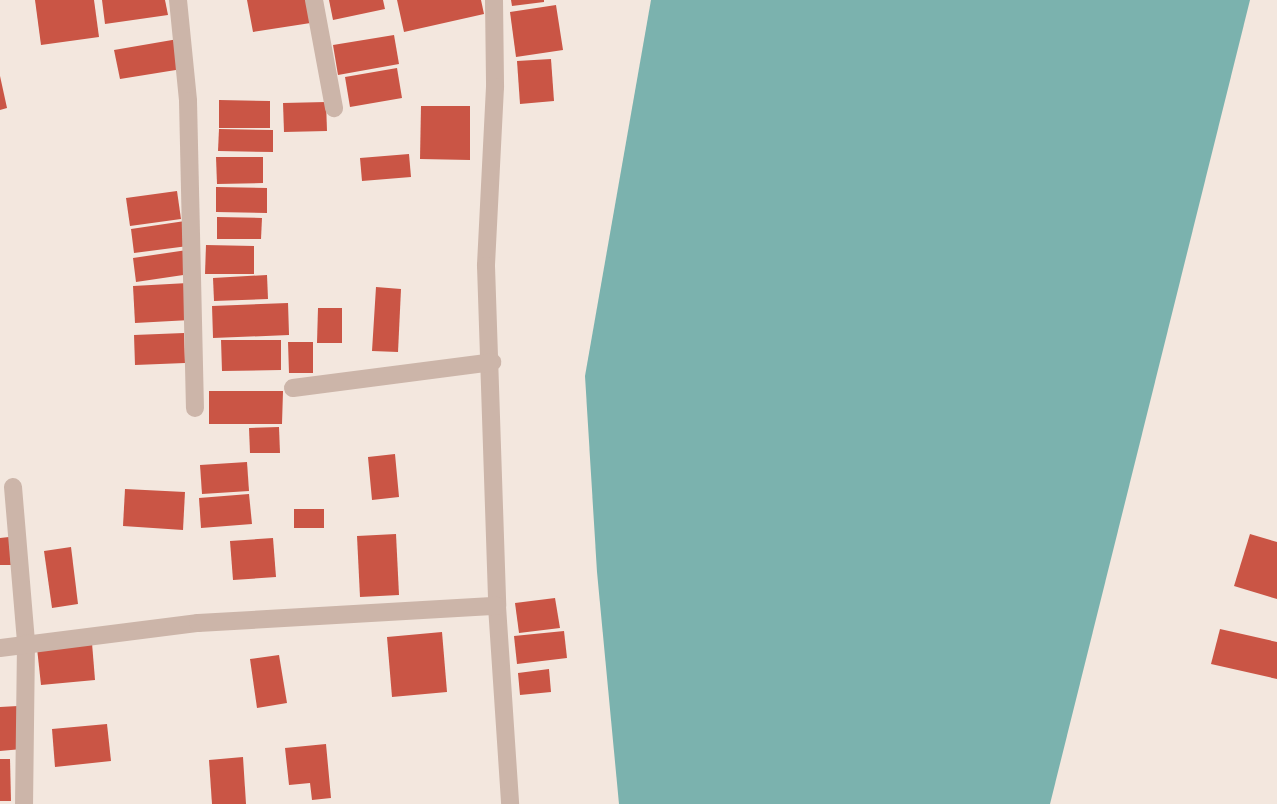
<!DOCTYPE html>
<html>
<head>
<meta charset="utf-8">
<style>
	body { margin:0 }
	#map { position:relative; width:1277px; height:804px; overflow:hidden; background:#f3e7de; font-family:Lato,sans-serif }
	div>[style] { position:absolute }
	.water>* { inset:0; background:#7bb2ae }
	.building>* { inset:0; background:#ca5545 }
	.minor>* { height:18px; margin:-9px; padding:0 9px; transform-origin:9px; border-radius:9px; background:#ccb5a9 }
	span { translate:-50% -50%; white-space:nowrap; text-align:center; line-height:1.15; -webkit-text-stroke:5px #fbf1eb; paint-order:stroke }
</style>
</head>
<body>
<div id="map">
	<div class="water">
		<div style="clip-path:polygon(651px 0,1250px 0,1050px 804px,619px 804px,597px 572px,585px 376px)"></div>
	</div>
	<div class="building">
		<div style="clip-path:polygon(35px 0,94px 0,99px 37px,41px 45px)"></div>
		<div style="clip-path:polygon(102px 0,165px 0,168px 15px,105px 24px)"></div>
		<div style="clip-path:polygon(247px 0,313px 0,317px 22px,253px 32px)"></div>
		<div style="clip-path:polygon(329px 0,383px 0,385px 9px,333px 20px)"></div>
		<div style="clip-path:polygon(397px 0,481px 0,484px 14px,404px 32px)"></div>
		<div style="clip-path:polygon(511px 0,544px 0,544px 2px,512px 6px)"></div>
		<div style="clip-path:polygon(556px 5px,563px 50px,516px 57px,510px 12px)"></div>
		<div style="clip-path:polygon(394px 35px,399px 64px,338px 75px,333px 45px)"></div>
		<div style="clip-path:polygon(178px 39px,182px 69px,120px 79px,114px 50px)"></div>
		<div style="clip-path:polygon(551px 59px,554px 101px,520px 104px,517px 61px)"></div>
		<div style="clip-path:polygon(397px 68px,402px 98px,350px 107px,345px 77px)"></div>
		<div style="clip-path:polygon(0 76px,7px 108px,0 110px)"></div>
		<div style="clip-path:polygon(219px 100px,270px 101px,270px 128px,219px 128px)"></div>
		<div style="clip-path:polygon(326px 102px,327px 131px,284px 132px,283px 103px)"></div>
		<div style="clip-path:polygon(421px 106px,470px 106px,470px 160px,420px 159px)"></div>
		<div style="clip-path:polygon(219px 129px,273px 130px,273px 152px,218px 151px)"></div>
		<div style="clip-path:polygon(409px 154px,411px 177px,362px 181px,360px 158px)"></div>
		<div style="clip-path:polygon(216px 157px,263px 157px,263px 183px,217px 184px)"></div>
		<div style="clip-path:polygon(216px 187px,267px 188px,267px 213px,216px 212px)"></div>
		<div style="clip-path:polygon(177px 191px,181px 219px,130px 226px,126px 198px)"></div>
		<div style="clip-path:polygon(217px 217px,262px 218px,261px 239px,217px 239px)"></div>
		<div style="clip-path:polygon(185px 221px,188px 246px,134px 253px,131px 229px)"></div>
		<div style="clip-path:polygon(206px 245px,254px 246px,254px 274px,205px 274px)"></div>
		<div style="clip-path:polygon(187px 250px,190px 274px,136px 282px,133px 258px)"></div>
		<div style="clip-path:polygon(267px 275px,268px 299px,214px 301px,213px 278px)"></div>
		<div style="clip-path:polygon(188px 283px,190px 320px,135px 323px,133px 286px)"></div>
		<div style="clip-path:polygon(376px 287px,401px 289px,398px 352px,372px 351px)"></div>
		<div style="clip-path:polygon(288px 303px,289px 335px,213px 338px,212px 306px)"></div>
		<div style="clip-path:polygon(318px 308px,342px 308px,342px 343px,317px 343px)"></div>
		<div style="clip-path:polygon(184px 333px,185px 363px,135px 365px,134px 335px)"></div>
		<div style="clip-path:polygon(221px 340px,281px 340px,281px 370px,222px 371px)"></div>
		<div style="clip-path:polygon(288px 342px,313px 342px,313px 373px,289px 373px)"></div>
		<div style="clip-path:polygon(209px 391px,283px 391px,282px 424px,209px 424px)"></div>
		<div style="clip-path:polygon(279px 427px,280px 453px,250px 453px,249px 428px)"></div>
		<div style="clip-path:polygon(395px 454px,399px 497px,372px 500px,368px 457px)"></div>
		<div style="clip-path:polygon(247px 462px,249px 491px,202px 494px,200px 465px)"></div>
		<div style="clip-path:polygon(125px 489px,185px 492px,183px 530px,123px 526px)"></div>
		<div style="clip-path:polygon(249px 494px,252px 524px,201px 528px,199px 498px)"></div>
		<div style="clip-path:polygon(294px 509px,324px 509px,324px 528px,294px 528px)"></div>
		<div style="clip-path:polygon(396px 534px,399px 595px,360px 597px,357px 536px)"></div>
		<div style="clip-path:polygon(1250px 534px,1277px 542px,1277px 599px,1234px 586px)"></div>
		<div style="clip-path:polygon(9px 537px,11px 565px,0 565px,0 538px)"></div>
		<div style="clip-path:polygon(273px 538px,276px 577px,233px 580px,230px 541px)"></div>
		<div style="clip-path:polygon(71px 547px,78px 604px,52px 608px,44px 551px)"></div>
		<div style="clip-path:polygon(555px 598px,560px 628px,519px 633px,515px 603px)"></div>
		<div style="clip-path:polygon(1220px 629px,1277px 642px,1277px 679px,1211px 664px)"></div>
		<div style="clip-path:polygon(564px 631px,567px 658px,517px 664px,514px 636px)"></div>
		<div style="clip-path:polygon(442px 632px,447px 692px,392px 697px,387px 637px)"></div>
		<div style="clip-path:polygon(92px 643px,95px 680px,41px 685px,37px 648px)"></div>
		<div style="clip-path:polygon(279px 655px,287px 703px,257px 708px,250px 659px)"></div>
		<div style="clip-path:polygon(549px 669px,551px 692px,520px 695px,518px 673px)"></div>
		<div style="clip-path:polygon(18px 706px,22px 749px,0 751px,0 707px)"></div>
		<div style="clip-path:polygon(107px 724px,111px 761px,55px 767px,52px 729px)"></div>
		<div style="clip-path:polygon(326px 744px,331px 798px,312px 800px,310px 783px,289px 785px,285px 748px)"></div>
		<div style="clip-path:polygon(243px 757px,246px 804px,212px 804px,209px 760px)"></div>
		<div style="clip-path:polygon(0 759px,10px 759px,11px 801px,0 801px)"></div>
	</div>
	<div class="minor">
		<div style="left:178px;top:0;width:101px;rotate:84.3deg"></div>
		<div style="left:188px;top:101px;width:307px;rotate:88.7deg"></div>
		<div style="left:314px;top:0;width:110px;rotate:79.5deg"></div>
		<div style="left:494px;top:0;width:87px;rotate:89.3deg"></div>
		<div style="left:495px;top:87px;width:179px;rotate:92.9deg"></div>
		<div style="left:486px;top:266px;width:340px;rotate:88.1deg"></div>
		<div style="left:497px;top:606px;width:198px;rotate:86.2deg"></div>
		<div style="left:293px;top:388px;width:201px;rotate:-7.4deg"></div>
		<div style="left:13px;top:487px;width:157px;rotate:85.2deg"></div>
		<div style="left:26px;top:643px;width:161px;rotate:90.7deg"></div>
		<div style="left:0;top:648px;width:200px;rotate:-7.2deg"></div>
		<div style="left:198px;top:623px;width:299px;rotate:-3.3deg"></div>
	</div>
</div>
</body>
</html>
